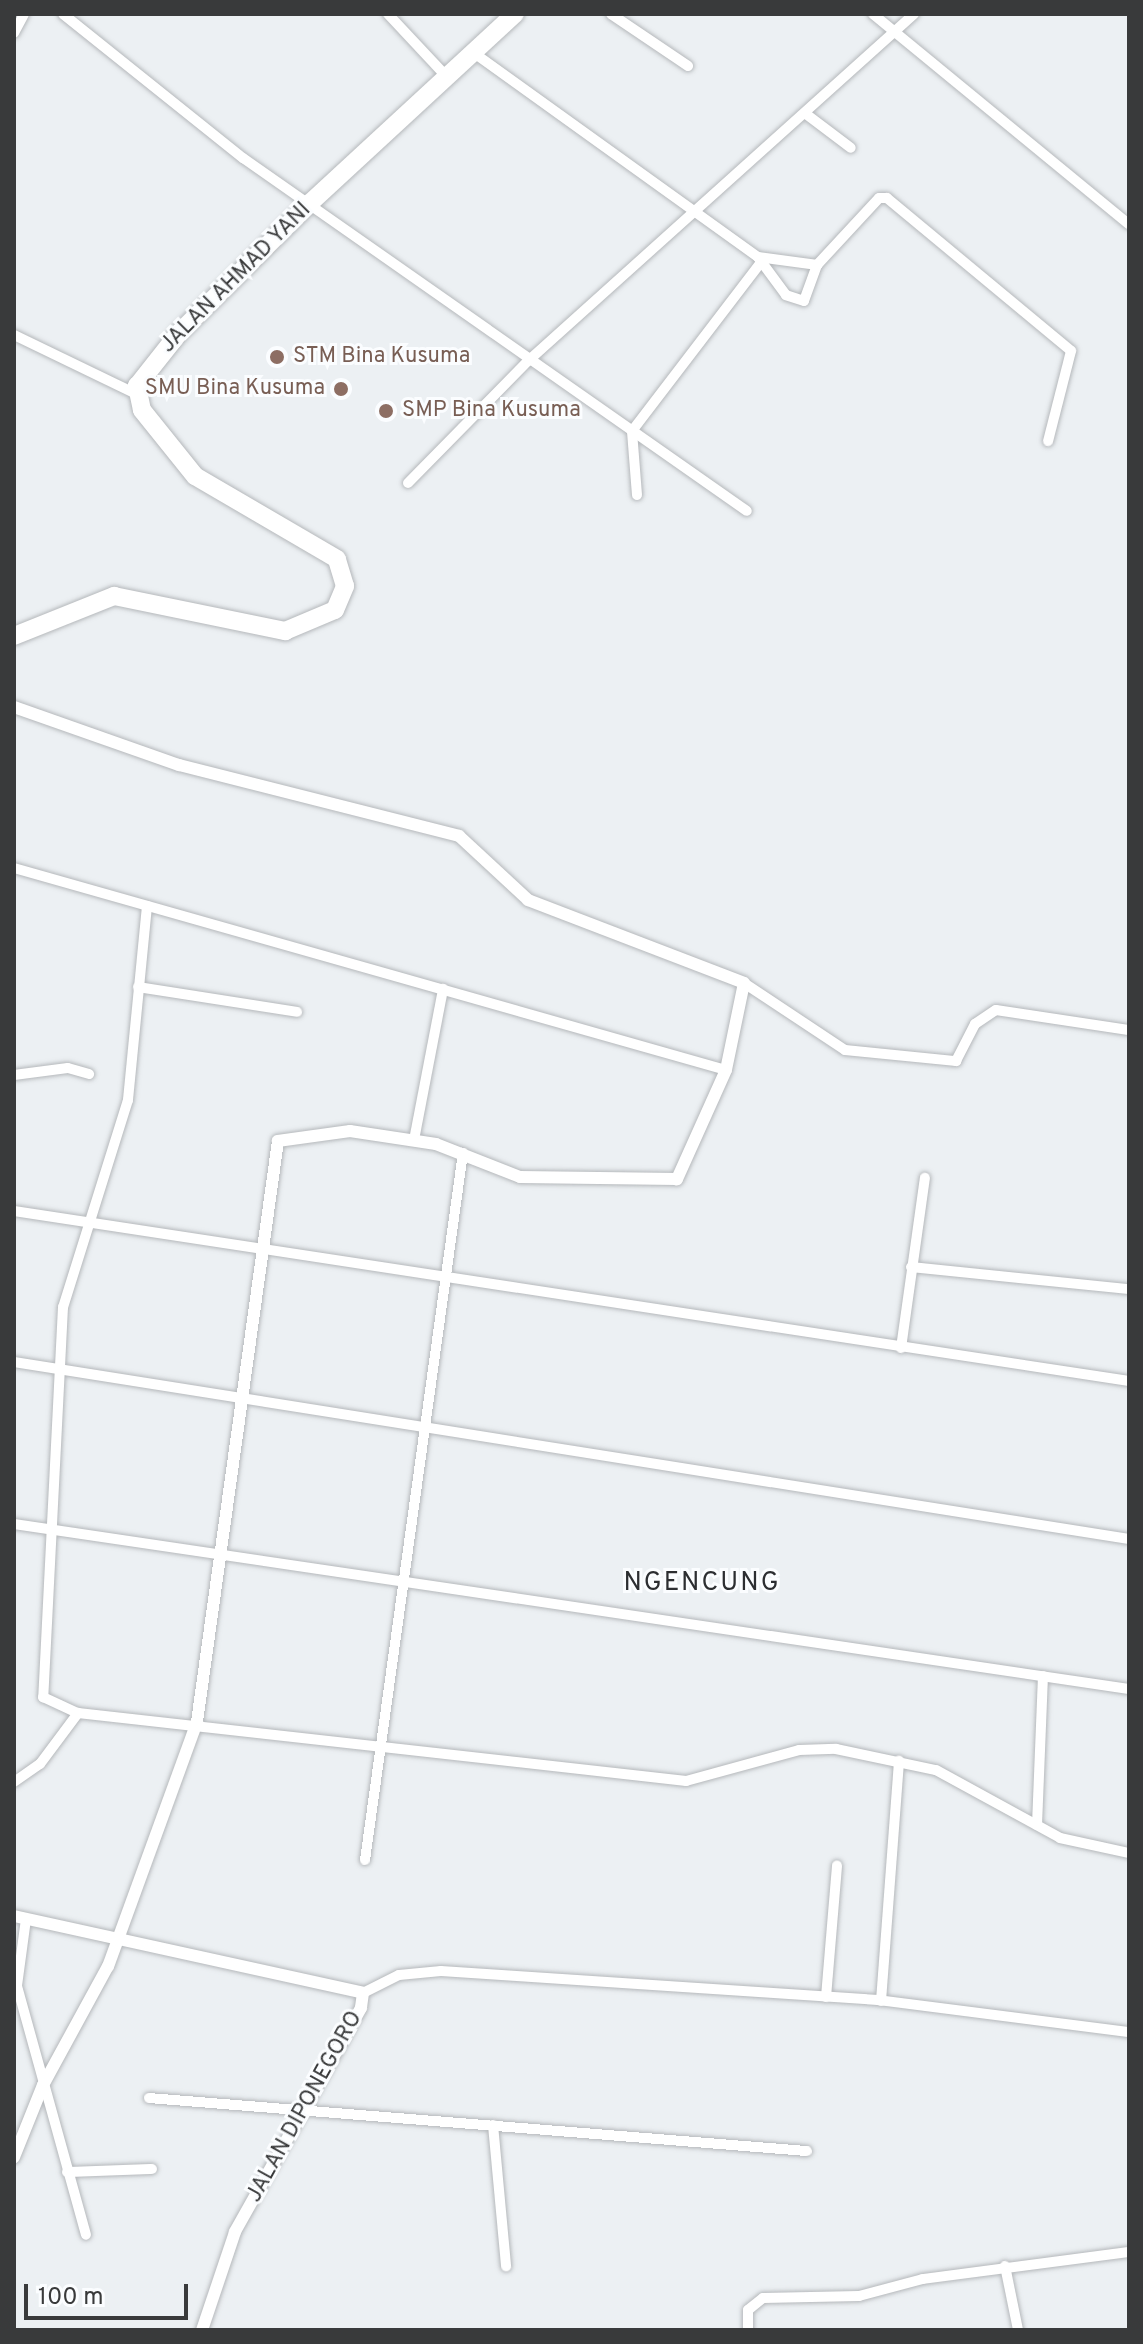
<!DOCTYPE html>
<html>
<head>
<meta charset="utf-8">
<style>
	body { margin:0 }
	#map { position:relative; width:1143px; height:2344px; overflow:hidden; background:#ecf0f3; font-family:Overpass,sans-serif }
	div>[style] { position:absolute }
	.roads { filter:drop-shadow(0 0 2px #b5b8bb) drop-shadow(0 0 2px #b5b8bb) }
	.minor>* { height:10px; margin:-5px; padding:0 5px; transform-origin:5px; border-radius:5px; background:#fff }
	.tertiary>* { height:12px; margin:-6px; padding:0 6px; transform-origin:6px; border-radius:6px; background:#fff }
	.trunk>* { height:18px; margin:-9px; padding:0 9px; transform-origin:9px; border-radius:9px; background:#fff }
	.dots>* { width:22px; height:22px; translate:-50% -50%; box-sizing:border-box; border:4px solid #fbfdff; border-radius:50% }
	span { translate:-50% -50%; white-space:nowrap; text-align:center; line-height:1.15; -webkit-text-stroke:6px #fbfdff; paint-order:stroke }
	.street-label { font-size:22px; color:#393a3b }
	.education-label { font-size:22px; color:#785e54 }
	.left { translate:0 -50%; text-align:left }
	.right { translate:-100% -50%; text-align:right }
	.quarter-label { font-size:26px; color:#2c2e31; letter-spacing:2px }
	.frame { position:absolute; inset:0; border:16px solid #393a3b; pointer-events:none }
	.scale { position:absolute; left:24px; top:2284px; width:164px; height:36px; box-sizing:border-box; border:4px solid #393a3b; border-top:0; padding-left:10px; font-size:24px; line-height:28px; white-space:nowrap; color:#393a3b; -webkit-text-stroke:6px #fbfdff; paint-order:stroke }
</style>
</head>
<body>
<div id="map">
	<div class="roads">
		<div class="minor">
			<div style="left:63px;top:14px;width:231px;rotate:38.7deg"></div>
			<div style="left:243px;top:158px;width:615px;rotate:35.01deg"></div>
			<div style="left:388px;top:14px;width:85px;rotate:46.9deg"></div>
			<div style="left:611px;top:14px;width:93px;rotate:34deg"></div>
			<div style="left:873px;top:14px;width:331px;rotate:39.4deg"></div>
			<div style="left:14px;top:33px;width:21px;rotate:-62deg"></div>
			<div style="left:474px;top:53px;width:350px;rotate:35.7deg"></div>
			<div style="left:758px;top:257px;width:60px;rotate:7.7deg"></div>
			<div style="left:817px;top:265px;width:38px;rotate:110deg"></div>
			<div style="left:804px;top:301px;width:19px;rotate:-162deg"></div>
			<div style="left:786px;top:295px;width:47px;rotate:-126.4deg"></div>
			<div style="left:806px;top:114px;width:56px;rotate:37.1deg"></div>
			<div style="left:817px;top:265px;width:91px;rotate:-47.2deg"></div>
			<div style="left:879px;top:198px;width:8px"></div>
			<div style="left:887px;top:198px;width:239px;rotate:39.7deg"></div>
			<div style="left:1071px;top:351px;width:93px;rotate:104.3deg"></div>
			<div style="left:14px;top:335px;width:136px;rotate:25.8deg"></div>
			<div style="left:408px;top:483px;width:171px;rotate:-45.5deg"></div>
			<div style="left:528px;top:361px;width:519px;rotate:-41.95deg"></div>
			<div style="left:637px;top:495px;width:64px;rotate:-94.5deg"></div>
			<div style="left:632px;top:431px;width:214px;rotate:-52.6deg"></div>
			<div style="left:14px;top:868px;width:740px;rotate:15.84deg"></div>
			<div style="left:147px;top:906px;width:195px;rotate:95.6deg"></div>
			<div style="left:128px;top:1100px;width:217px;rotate:107.4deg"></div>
			<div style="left:63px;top:1307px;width:391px;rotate:92.9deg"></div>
			<div style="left:43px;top:1697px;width:38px;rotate:25deg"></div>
			<div style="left:78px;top:1713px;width:612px;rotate:6.38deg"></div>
			<div style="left:686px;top:1781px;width:117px;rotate:-15.3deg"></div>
			<div style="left:799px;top:1750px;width:37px;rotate:-2deg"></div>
			<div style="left:836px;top:1749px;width:102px;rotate:11.9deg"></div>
			<div style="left:936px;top:1770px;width:141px;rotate:28.7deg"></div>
			<div style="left:1060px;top:1838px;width:71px;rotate:12.3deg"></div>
			<div style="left:744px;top:983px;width:121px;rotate:33.6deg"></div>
			<div style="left:845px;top:1050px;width:112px;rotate:5.7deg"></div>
			<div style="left:956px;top:1061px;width:42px;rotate:-62.8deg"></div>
			<div style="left:975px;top:1024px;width:25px;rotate:-34deg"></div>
			<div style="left:996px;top:1010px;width:134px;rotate:8.6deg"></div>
			<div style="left:138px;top:987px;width:161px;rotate:8.9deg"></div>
			<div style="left:14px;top:1075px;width:54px;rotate:-7.4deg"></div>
			<div style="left:68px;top:1068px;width:22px;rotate:16deg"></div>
			<div style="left:414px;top:1140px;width:154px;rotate:-79.1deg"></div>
			<div style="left:14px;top:1211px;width:1128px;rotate:8.67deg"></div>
			<div style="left:911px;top:1267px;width:219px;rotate:5.8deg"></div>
			<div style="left:901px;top:1348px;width:172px;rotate:-82deg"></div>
			<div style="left:14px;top:1362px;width:1129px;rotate:9.02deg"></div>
			<div style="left:14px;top:1524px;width:1127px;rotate:8.42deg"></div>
			<div style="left:14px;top:1782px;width:32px;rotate:-35deg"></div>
			<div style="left:40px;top:1764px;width:64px;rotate:-53.3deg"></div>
			<div style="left:1037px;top:1825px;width:149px;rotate:-87.7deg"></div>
			<div style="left:365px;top:1860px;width:714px;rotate:-82.11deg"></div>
			<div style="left:26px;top:1919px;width:68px;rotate:97.7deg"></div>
			<div style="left:17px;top:1986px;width:258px;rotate:74.5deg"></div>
			<div style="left:363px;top:1993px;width:40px;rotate:-26.6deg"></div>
			<div style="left:399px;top:1975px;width:42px;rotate:-5.4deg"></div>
			<div style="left:441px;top:1971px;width:438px;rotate:3.8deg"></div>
			<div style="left:878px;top:2000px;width:253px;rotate:7.3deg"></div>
			<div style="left:826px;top:1997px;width:132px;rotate:-85.2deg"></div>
			<div style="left:881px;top:2001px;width:241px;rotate:-85.7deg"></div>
			<div style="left:149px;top:2098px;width:660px;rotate:4.61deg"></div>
			<div style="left:493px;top:2125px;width:142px;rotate:84.7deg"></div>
			<div style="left:67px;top:2172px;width:85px;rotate:-2deg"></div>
			<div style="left:1005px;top:2266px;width:65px;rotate:78.5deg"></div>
			<div style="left:748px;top:2330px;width:20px;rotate:-90deg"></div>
			<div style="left:748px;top:2310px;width:19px;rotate:-39deg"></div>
			<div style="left:763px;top:2298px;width:96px;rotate:-1.2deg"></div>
			<div style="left:859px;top:2296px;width:66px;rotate:-14.9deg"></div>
			<div style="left:923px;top:2279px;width:208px;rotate:-7.5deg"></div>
		</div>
		<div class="tertiary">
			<div style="left:14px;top:707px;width:175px;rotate:19.4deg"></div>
			<div style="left:179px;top:765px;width:289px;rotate:14.2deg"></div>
			<div style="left:459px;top:836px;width:94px;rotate:42.8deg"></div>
			<div style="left:528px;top:900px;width:231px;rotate:21deg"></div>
			<div style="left:744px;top:983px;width:89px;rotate:101.7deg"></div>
			<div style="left:726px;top:1070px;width:120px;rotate:114.2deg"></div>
			<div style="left:677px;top:1179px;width:157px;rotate:-179.3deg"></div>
			<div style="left:520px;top:1177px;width:90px;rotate:-158.6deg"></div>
			<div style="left:436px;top:1144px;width:87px;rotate:-171.4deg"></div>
			<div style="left:350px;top:1131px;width:73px;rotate:172.1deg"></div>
			<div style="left:278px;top:1141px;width:587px;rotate:97.94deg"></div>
			<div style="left:197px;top:1722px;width:260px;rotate:110deg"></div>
			<div style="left:108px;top:1966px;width:136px;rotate:118.6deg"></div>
			<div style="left:43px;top:2085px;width:78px;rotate:111.9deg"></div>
			<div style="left:14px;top:1916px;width:357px;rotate:12.4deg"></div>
			<div style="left:363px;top:1993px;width:15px;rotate:98deg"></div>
			<div style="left:361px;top:2008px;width:257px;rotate:119.4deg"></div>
			<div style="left:235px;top:2232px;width:103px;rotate:108.6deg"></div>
		</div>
		<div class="trunk">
			<div style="left:14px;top:636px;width:108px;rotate:-21.8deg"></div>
			<div style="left:114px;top:596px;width:175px;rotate:11.6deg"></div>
			<div style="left:285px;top:631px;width:54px;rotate:-22.8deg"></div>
			<div style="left:335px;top:610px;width:26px;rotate:-67deg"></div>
			<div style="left:345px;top:586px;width:28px;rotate:-107deg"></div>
			<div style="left:337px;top:559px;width:164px;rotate:-149.7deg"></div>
			<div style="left:195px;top:476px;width:85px;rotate:-128.8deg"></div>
			<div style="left:142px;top:410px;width:25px;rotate:-102deg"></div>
			<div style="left:137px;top:386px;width:68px;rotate:-51.6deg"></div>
			<div style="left:179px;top:333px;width:185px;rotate:-44.8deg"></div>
			<div style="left:310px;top:203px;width:279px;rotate:-42.7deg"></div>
		</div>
	</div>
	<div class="dots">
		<div style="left:277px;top:357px;background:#8d6e63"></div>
		<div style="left:341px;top:389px;background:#8d6e63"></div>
		<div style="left:386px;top:411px;background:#8d6e63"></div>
	</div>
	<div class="street-label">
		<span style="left:236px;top:278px;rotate:-45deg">JALAN AHMAD YANI</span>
		<span style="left:305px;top:2107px;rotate:-61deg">JALAN DIPONEGORO</span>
	</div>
	<div class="education-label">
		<span class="left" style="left:293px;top:357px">STM Bina Kusuma</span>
		<span class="right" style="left:325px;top:389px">SMU Bina Kusuma</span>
		<span class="left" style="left:402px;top:411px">SMP Bina Kusuma</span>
	</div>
	<div class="quarter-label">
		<span style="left:702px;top:1584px">NGENCUNG</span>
	</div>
	<div class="frame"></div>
	<div class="scale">100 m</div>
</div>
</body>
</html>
